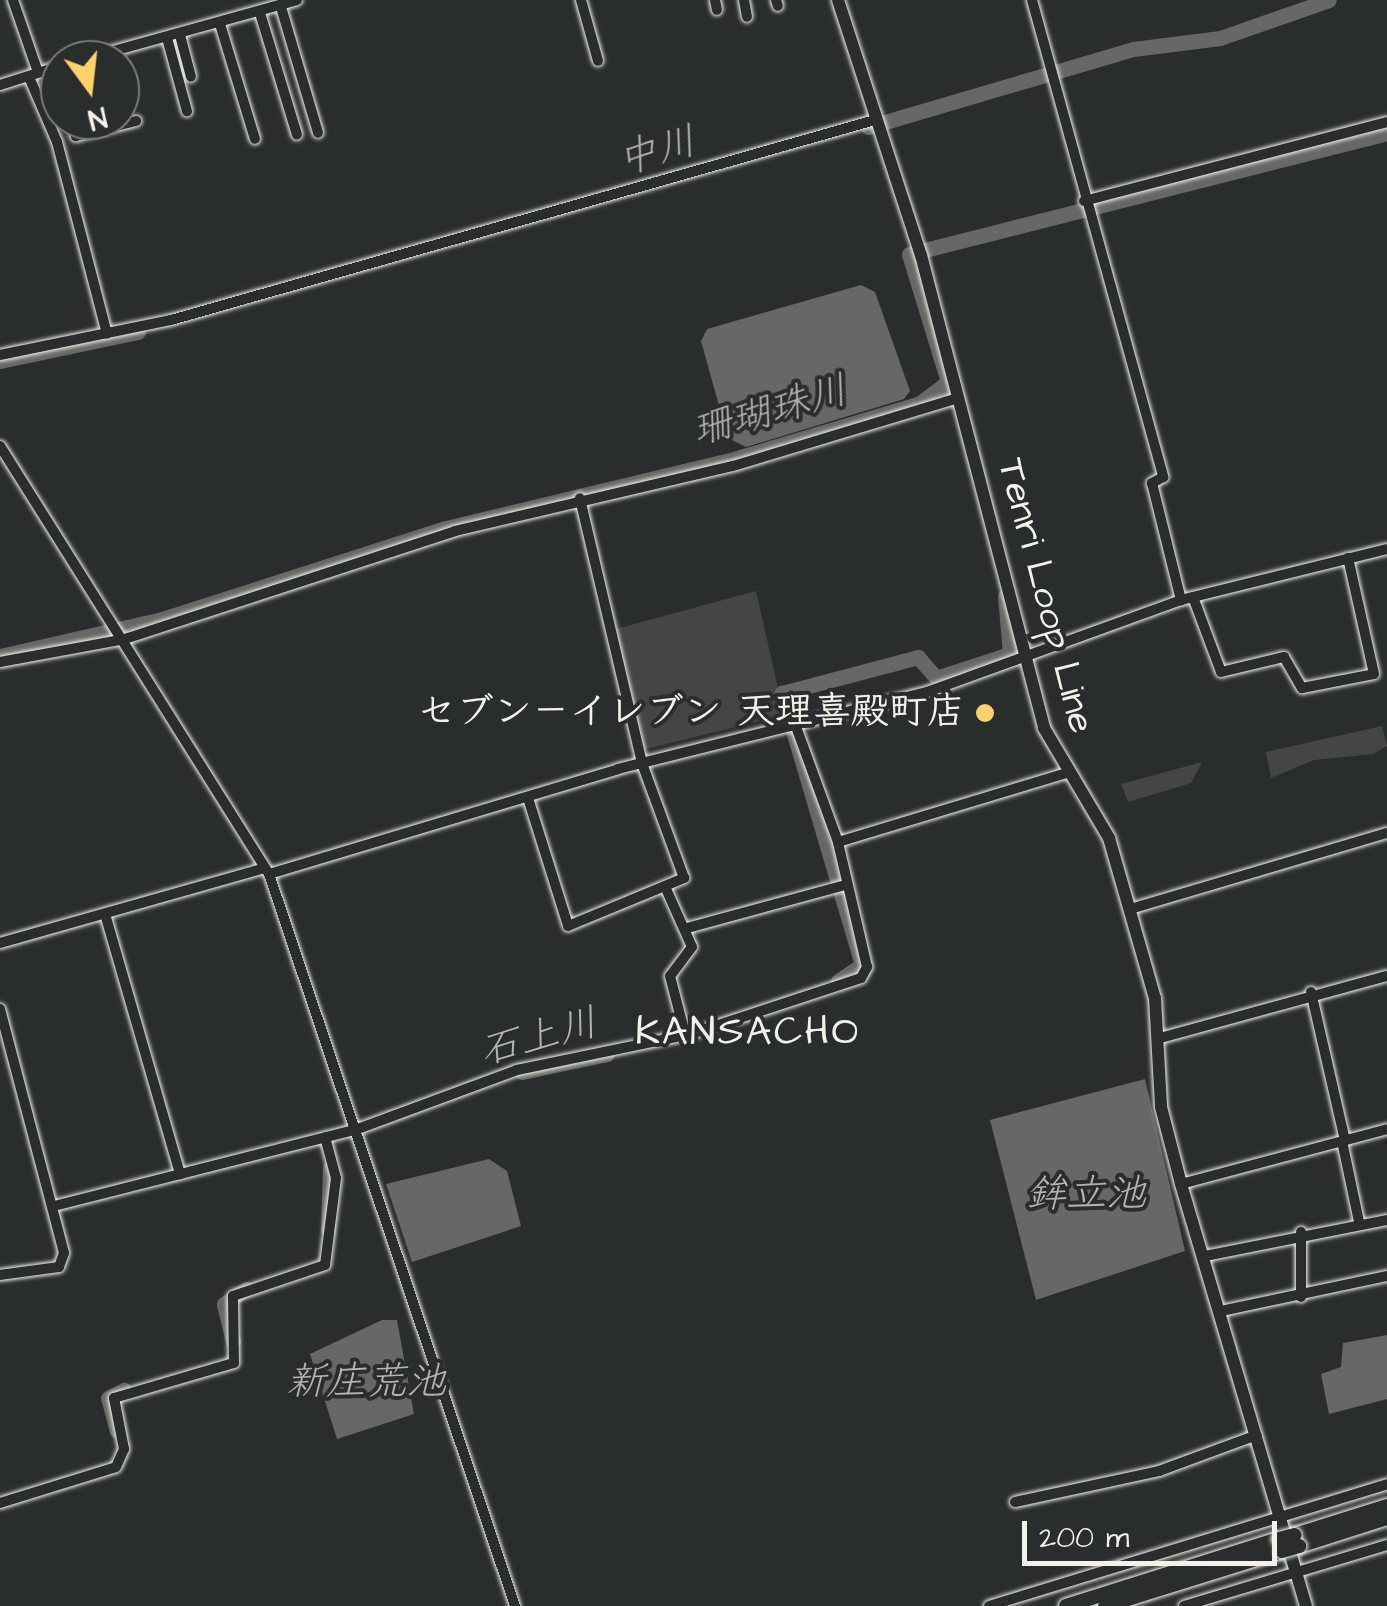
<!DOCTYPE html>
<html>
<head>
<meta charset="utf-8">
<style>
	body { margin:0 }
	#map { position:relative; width:1387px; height:1606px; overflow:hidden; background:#2a2d2e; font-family:"Architects Daughter","Klee One",sans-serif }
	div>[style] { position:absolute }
	.green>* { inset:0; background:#444645 }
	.water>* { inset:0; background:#676866 }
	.river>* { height:15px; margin:-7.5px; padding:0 7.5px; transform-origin:7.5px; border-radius:7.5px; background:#676866 }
	.roads { filter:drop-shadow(0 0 2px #f4f1e8) drop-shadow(0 0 2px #f4f1e8) }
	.minor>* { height:10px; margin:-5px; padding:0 5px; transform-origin:5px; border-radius:5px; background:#2a2d2e }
	.major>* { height:12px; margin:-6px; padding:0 6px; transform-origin:6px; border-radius:6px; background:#2a2d2e }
	.highway>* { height:14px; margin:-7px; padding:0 7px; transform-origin:7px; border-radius:7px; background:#2a2d2e }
	.bridges { filter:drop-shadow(0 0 2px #f4f1e8) drop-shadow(0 0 2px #f4f1e8) }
	.highway-bridge>* { height:14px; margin:-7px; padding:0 7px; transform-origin:7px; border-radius:7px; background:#2a2d2e }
	.dots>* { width:28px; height:28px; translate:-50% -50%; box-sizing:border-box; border:5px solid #2a2d2e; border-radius:50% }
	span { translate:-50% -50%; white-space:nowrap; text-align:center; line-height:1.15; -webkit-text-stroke:8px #2a2d2e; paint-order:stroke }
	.street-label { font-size:38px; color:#f4f1e8 }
	.poi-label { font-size:38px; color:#f4f1e8; font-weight:700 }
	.right { translate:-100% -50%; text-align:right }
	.water-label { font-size:40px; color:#b5b3ae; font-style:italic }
	.neighbourhood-label { font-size:40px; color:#f4f1e8; letter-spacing:2.5px }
	.north { position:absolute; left:40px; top:40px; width:100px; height:100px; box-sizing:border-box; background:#2a2d2e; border:2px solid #7b7b78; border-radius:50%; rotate:165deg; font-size:28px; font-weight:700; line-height:40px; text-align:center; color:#f4f1e8 }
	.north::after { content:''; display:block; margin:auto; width:35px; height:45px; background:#ffd166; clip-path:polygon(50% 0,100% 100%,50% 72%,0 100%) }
	.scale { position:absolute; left:1022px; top:1521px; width:255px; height:45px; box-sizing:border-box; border:5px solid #f4f1e8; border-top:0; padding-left:12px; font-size:30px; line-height:35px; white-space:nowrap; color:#f4f1e8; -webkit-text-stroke:8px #2a2d2e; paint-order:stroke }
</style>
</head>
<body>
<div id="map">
	<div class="green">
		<div style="clip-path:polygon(756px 591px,784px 715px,642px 750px,616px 629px)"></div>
		<div style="clip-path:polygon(1382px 726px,1387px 746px,1373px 754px,1314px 760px,1271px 778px,1266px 752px)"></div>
		<div style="clip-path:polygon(1202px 762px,1191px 783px,1128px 802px,1121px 784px)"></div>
	</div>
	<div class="water">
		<div style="clip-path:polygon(861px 285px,875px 292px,910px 391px,904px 399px,746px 447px,728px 438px,701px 341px,707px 329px)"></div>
		<div style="clip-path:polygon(1145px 1079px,1185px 1251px,1036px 1300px,990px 1120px)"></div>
		<div style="clip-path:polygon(489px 1159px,507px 1171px,521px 1226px,412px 1262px,386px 1184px)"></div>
		<div style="clip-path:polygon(382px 1320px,397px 1320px,414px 1414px,337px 1439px,310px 1354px)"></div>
		<div style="clip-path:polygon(1387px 1335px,1387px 1399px,1329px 1414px,1321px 1374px,1341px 1367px,1343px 1343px)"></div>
	</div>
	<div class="river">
		<div style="left:868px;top:127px;width:276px;rotate:-16.4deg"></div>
		<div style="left:1133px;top:49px;width:88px;rotate:-7.2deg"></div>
		<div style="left:1220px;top:38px;width:115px;rotate:-19.2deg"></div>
		<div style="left:0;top:361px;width:141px;rotate:-11.9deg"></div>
		<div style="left:952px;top:395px;width:147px;rotate:-107deg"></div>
		<div style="left:909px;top:254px;width:493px;rotate:-14.2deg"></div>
		<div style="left:0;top:656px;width:163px;rotate:-12.8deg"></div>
		<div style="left:159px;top:620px;width:301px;rotate:-17.8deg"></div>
		<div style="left:446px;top:528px;width:299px;rotate:-13.5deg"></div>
		<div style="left:737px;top:458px;width:191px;rotate:-16.7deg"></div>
		<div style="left:920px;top:403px;width:35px;rotate:-37deg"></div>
		<div style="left:838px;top:981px;width:29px;rotate:-34deg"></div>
		<div style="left:862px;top:965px;width:284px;rotate:-106.4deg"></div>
		<div style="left:782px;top:693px;width:141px;rotate:-14.8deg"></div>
		<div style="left:918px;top:657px;width:28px;rotate:49deg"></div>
		<div style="left:936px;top:678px;width:78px;rotate:-18deg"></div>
		<div style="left:1010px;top:654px;width:58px;rotate:-94.9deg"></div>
		<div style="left:522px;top:1072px;width:87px;rotate:-12deg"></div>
		<div style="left:328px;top:1229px;width:61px;rotate:-88.1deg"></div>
		<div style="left:233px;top:1341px;width:38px;rotate:-104deg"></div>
		<div style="left:224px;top:1304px;width:27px;rotate:-34deg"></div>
		<div style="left:117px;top:1431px;width:34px;rotate:-105deg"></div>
		<div style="left:108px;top:1398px;width:18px;rotate:-27deg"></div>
	</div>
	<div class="roads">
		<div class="minor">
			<div style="left:13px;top:0;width:76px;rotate:70.9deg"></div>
			<div style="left:581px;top:0;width:63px;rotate:74.4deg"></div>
			<div style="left:715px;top:0;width:10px;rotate:79deg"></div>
			<div style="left:744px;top:0;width:17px;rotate:80deg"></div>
			<div style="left:776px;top:0;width:6px;rotate:72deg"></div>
			<div style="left:1032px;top:0;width:495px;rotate:74.6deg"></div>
			<div style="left:1163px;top:477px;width:13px;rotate:151deg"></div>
			<div style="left:1152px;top:483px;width:121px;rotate:76.1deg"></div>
			<div style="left:281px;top:7px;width:131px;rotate:73.6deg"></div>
			<div style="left:260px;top:13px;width:127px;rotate:73.1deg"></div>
			<div style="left:220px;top:24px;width:120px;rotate:73.1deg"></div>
			<div style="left:180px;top:35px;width:43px;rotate:75.3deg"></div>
			<div style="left:167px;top:38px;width:76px;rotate:74.7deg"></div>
			<div style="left:81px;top:60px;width:224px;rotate:-15.5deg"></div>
			<div style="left:54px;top:68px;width:19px;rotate:72deg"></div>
			<div style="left:29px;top:77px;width:71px;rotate:66.7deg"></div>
			<div style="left:57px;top:142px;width:198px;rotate:75.4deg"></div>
			<div style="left:0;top:85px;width:63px;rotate:-17.6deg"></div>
			<div style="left:71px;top:120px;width:17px;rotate:73deg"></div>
			<div style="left:76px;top:136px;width:62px;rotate:-14deg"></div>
			<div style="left:1084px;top:201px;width:313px;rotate:-14.6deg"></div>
			<div style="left:0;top:355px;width:175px;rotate:-11.6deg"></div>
			<div style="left:171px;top:320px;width:732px;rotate:-15.86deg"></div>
			<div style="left:0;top:446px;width:506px;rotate:57.85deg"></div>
			<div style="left:269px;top:874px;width:772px;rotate:71.42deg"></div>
			<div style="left:1193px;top:597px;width:80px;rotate:69.5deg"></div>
			<div style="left:1221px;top:672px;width:65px;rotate:-13.4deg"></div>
			<div style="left:1284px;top:657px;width:36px;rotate:60deg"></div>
			<div style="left:1302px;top:688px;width:73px;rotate:-11deg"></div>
			<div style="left:1374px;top:674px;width:119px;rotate:-102.6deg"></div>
			<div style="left:0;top:662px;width:127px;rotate:-10.4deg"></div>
			<div style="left:125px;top:639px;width:347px;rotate:-18.1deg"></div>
			<div style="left:455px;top:531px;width:285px;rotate:-13.2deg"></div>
			<div style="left:733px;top:466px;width:235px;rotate:-16.8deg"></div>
			<div style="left:528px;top:798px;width:134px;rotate:72.6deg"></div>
			<div style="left:568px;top:926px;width:126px;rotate:-22.5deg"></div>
			<div style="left:684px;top:878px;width:122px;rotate:-110.1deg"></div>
			<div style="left:642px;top:763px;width:272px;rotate:-103.2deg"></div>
			<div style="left:838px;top:842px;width:239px;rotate:-16.8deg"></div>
			<div style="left:269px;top:874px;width:364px;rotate:-16.7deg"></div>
			<div style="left:618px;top:769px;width:318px;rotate:-14deg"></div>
			<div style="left:927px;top:692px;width:270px;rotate:-19.9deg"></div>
			<div style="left:1181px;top:600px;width:212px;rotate:-13.9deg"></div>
			<div style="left:667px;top:891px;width:61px;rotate:65.9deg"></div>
			<div style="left:692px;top:947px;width:36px;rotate:127deg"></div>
			<div style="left:670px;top:976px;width:60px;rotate:75.5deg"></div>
			<div style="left:1130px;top:909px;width:268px;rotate:-16.5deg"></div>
			<div style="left:105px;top:914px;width:271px;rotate:73.9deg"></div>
			<div style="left:687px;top:928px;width:161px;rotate:-15.2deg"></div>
			<div style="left:0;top:943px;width:275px;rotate:-15.8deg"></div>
			<div style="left:1311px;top:992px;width:152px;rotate:77.1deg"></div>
			<div style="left:0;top:1009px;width:252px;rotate:75.3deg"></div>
			<div style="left:64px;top:1253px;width:15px;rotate:110deg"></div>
			<div style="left:59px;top:1267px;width:60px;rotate:172.3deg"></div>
			<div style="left:1160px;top:1038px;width:235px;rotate:-15.3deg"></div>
			<div style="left:1342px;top:1141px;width:83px;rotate:78.1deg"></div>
			<div style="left:1181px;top:1184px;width:213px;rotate:-14.9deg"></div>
			<div style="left:58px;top:1205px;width:306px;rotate:-14.2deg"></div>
			<div style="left:355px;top:1130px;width:173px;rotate:-20.3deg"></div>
			<div style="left:517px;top:1070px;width:178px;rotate:-11.7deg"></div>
			<div style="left:691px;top:1034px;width:179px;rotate:-18.2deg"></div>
			<div style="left:861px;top:978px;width:13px;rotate:-61deg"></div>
			<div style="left:867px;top:967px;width:128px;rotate:-103.1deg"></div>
			<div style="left:838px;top:842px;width:126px;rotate:-110deg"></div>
			<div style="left:1301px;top:1232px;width:65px;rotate:90deg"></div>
			<div style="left:1205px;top:1256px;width:186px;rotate:-11.2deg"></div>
			<div style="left:1221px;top:1311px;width:170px;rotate:-11.9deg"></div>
			<div style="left:1015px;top:1502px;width:147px;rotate:-12.1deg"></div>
			<div style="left:1159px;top:1471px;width:104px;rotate:-20.2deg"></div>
			<div style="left:0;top:1503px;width:121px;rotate:-17.2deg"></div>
			<div style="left:116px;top:1467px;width:20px;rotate:-66deg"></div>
			<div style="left:124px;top:1449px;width:52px;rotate:-101.1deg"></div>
			<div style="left:114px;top:1398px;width:125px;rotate:-16.3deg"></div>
			<div style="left:234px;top:1363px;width:67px;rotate:-90.9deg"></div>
			<div style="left:233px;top:1296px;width:97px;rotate:-18.6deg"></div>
			<div style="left:325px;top:1265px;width:88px;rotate:-82.8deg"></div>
			<div style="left:336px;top:1178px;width:42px;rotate:-105deg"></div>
			<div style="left:989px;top:1606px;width:416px;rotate:-17deg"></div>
			<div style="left:1184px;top:1606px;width:212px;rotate:-16.7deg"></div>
		</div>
		<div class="major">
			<div style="left:838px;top:0;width:268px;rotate:72deg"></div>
			<div style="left:921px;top:255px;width:489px;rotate:75.4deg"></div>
			<div style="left:1044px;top:728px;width:128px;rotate:59.4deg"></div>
			<div style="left:1109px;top:838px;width:166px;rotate:74deg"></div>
			<div style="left:1155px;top:998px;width:109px;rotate:86.8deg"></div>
			<div style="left:1161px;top:1107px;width:80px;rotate:75.4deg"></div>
			<div style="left:1181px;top:1184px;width:440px;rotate:73.5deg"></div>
		</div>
		<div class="highway">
			<div style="left:1295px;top:1535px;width:96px;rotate:-17.5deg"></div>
			<div style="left:1299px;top:1546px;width:92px;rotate:-17.7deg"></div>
			<div style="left:1066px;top:1606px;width:223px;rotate:-17.5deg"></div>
			<div style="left:1105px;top:1606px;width:185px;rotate:-17.3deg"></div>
		</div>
	</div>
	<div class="bridges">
		<div class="highway-bridge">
			<div style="left:1279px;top:1539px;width:16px;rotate:-14deg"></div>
			<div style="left:1282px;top:1551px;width:18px;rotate:-16deg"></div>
		</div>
	</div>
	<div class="dots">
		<div style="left:985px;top:713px;background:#ffd166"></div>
	</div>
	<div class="street-label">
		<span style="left:1045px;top:596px;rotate:75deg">Tenri Loop Line</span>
	</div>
	<div class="poi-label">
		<span class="right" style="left:965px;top:713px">セブン－イレブン 天理喜殿町店</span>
	</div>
	<div class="water-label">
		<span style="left:657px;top:152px;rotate:-16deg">中川</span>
		<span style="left:770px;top:412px;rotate:-16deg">珊瑚珠川</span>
		<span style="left:539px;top:1038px;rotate:-15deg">石上川</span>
		<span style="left:1086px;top:1195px">鉾立池</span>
		<span style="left:366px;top:1383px">新庄荒池</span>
	</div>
	<div class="neighbourhood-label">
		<span style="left:748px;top:1033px">KANSACHO</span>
	</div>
	<div class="north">N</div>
	<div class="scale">200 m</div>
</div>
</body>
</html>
